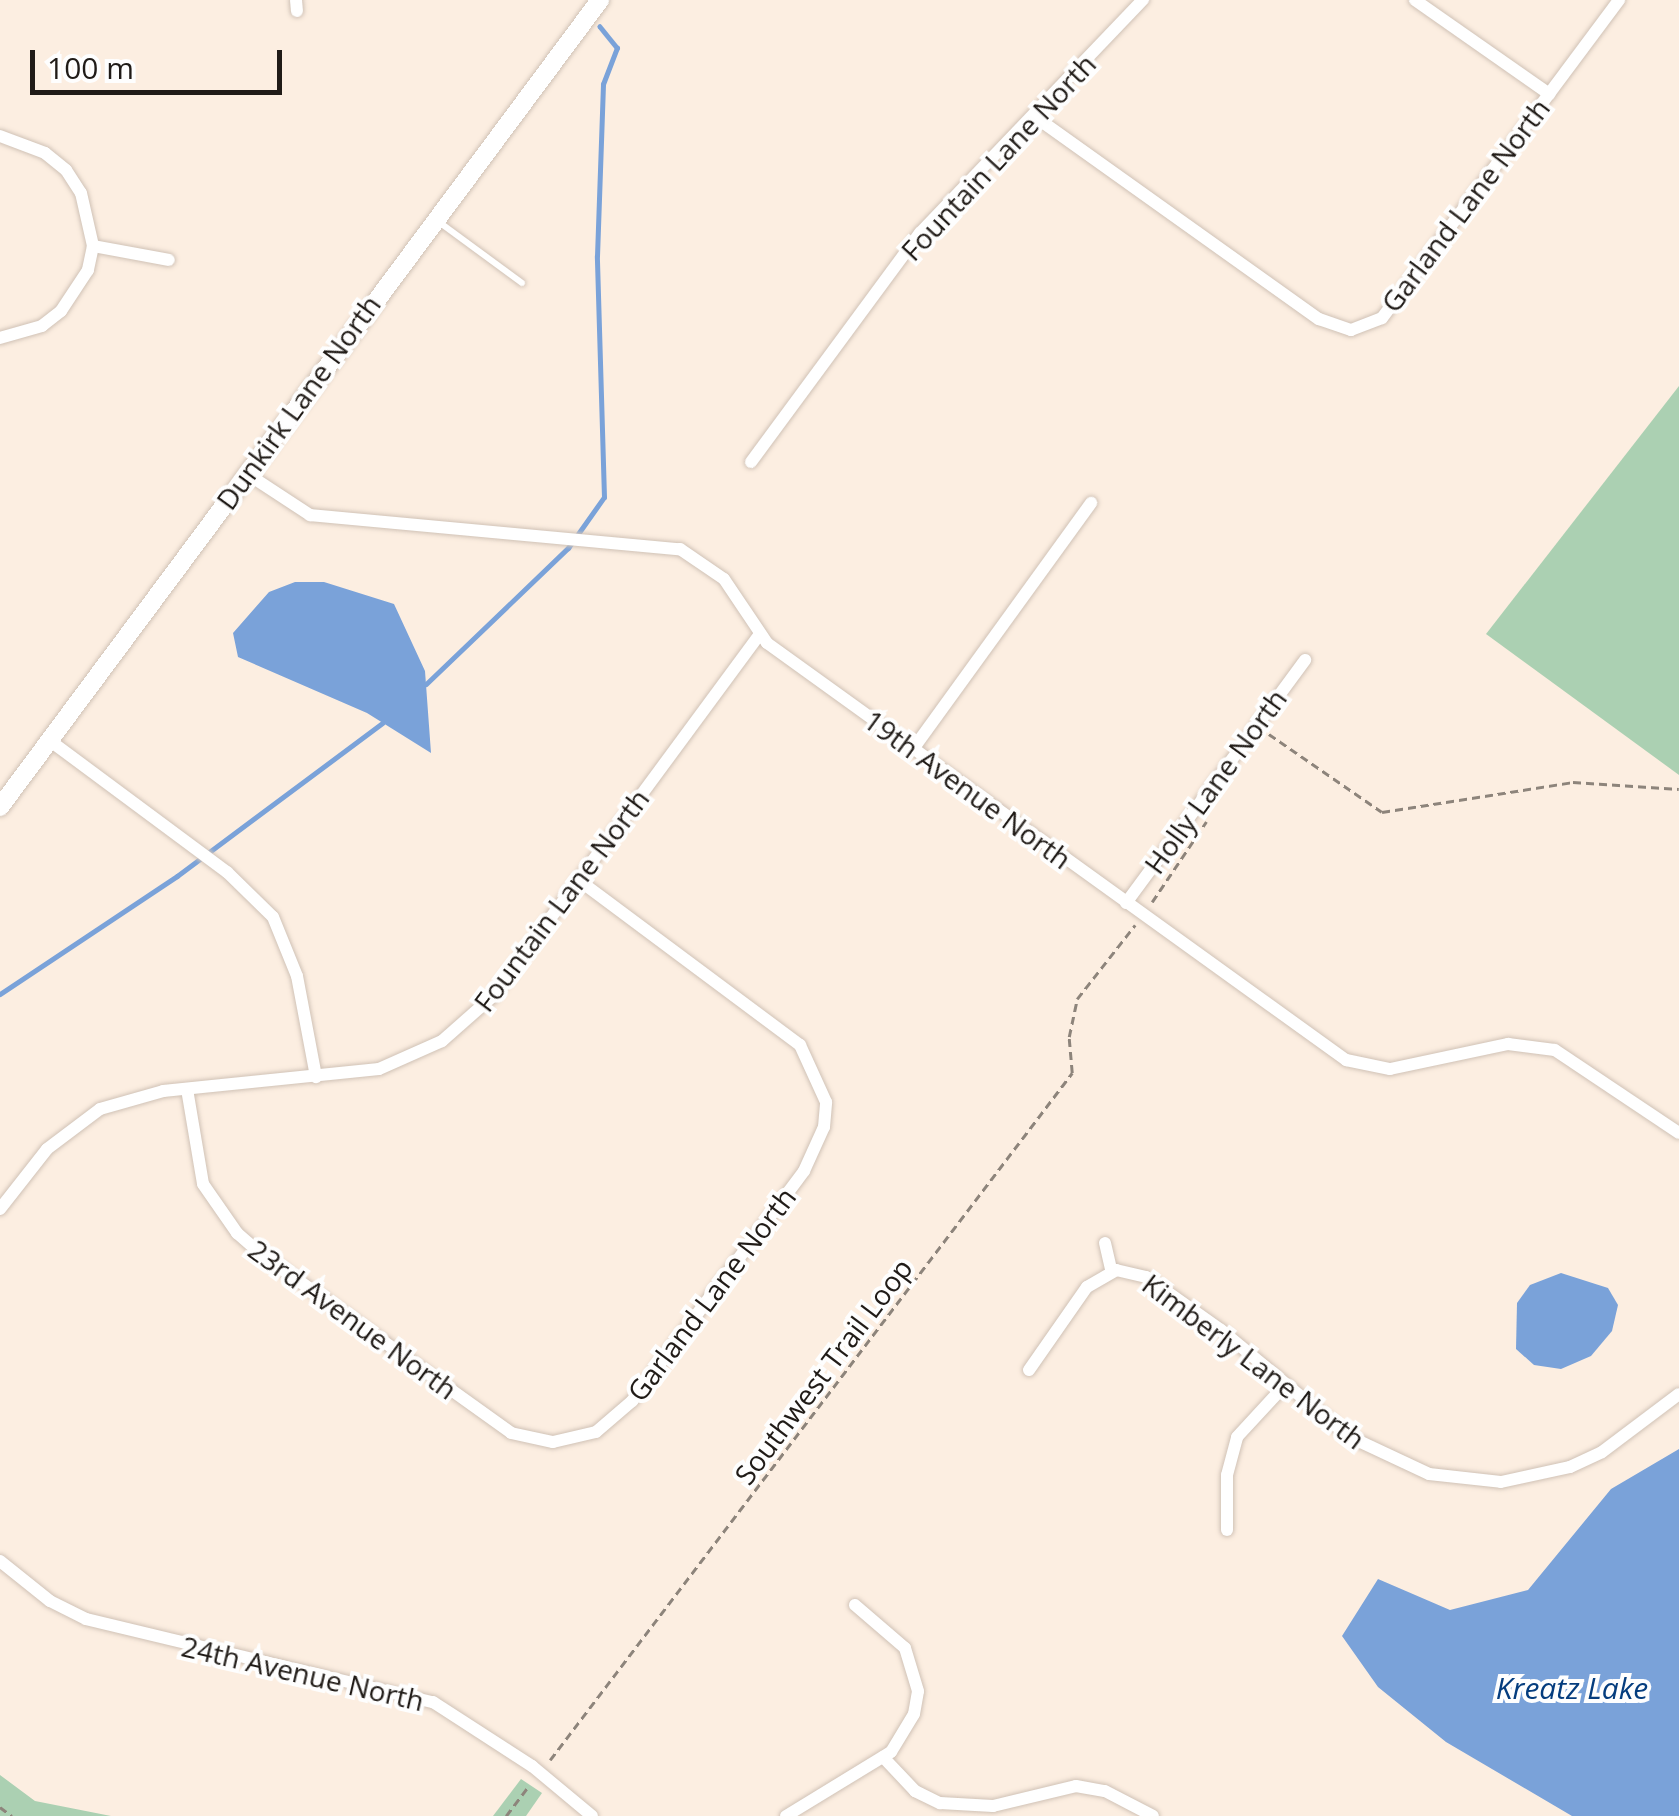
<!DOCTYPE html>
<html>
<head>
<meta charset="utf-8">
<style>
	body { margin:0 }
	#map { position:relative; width:1679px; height:1816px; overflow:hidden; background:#fceee1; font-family:"Open Sans",sans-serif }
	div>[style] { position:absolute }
	.green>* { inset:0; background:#abd0b2 }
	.water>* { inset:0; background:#7aa2d9 }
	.stream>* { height:5px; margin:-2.5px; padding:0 2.5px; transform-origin:2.5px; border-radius:2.5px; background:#7aa2d9 }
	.path>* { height:2.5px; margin-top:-1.25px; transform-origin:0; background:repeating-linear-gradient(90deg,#8d847b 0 8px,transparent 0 13px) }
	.roads { filter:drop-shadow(0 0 2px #d0c2b6) drop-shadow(0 0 2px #d0c2b6) }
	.service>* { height:6px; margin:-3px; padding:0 3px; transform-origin:3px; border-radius:3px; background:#fff }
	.minor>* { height:12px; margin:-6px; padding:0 6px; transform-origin:6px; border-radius:6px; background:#fff }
	.tertiary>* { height:18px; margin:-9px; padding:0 9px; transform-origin:9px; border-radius:9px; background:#fff }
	span { translate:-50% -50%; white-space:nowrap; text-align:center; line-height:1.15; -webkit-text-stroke:8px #fefefe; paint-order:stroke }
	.street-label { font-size:28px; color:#201b17 }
	.water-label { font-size:30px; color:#053d7e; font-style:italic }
	.scale { position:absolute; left:30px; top:50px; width:252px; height:45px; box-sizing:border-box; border:5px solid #201b17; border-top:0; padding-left:12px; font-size:30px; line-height:35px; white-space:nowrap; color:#201b17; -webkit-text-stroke:8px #fefefe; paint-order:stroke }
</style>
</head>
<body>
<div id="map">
	<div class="green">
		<div style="clip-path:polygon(1679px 386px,1679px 775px,1486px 634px)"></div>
		<div style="clip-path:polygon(0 1775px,35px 1801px,111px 1816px,0 1816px)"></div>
		<div style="clip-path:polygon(521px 1779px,542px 1793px,526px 1816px,493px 1816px)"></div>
	</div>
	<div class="water">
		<div style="clip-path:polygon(295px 582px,324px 582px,394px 604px,425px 671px,431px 753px,367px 713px,238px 657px,233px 633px,269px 592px)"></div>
		<div style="clip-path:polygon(1561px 1273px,1608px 1288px,1618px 1305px,1612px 1331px,1591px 1356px,1561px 1369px,1534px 1365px,1516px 1349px,1517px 1303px,1530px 1285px)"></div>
		<div style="clip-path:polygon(1679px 1449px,1679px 1816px,1572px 1816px,1446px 1742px,1378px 1687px,1342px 1636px,1378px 1579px,1450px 1610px,1528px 1590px,1611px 1489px)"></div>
	</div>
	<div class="stream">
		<div style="left:426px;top:684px;width:197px;rotate:-43.8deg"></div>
		<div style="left:568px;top:548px;width:62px;rotate:-54.8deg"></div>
		<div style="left:604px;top:497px;width:241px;rotate:-91.7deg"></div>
		<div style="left:597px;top:256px;width:172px;rotate:-88deg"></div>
		<div style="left:603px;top:84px;width:39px;rotate:-69deg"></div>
		<div style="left:617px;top:48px;width:28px;rotate:-129deg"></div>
		<div style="left:0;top:994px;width:213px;rotate:-33.7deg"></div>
		<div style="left:177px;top:876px;width:256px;rotate:-36.7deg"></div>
	</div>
	<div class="path">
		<div style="left:1269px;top:734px;width:137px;rotate:34.6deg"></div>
		<div style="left:1382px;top:812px;width:193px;rotate:-8.9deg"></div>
		<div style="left:1573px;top:782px;width:106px;rotate:3.8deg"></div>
		<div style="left:1152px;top:902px;width:97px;rotate:-56deg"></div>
		<div style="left:550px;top:1760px;width:863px;rotate:-52.77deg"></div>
		<div style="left:1072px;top:1073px;width:36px;rotate:-95deg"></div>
		<div style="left:1069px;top:1037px;width:39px;rotate:-78deg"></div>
		<div style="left:1077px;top:999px;width:94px;rotate:-51.9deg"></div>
		<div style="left:0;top:1807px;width:15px;rotate:37deg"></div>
		<div style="left:506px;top:1816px;width:38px;rotate:-53deg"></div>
	</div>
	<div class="roads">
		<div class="service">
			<div style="left:439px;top:222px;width:103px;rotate:36.3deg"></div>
		</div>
		<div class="minor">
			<div style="left:296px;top:0;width:11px;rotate:85deg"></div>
			<div style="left:1415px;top:0;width:164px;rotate:35deg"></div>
			<div style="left:1034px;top:116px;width:350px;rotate:35.5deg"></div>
			<div style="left:1319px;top:319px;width:34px;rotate:19deg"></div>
			<div style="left:1351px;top:330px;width:33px;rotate:-21deg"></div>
			<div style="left:1382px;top:318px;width:397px;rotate:-53.3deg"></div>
			<div style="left:0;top:136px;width:48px;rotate:20.7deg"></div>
			<div style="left:45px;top:153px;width:27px;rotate:39deg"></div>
			<div style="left:66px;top:170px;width:27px;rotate:57deg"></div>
			<div style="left:81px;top:193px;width:54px;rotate:77.2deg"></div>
			<div style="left:93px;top:246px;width:25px;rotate:102deg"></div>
			<div style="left:88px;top:270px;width:49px;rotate:123.4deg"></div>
			<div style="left:61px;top:311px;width:24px;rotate:142deg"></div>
			<div style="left:42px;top:326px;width:44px;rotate:164.1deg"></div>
			<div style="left:93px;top:246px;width:77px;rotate:10.4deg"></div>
			<div style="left:751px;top:462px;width:285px;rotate:-53.6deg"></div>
			<div style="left:920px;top:233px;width:323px;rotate:-46.3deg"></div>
			<div style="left:246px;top:473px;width:77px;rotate:33.3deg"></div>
			<div style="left:310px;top:515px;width:372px;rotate:5.3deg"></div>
			<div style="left:680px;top:549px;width:53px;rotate:34.3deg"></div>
			<div style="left:724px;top:579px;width:77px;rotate:56.1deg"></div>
			<div style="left:767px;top:643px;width:714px;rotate:35.76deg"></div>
			<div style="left:1346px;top:1060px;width:45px;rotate:11.6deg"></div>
			<div style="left:1390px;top:1069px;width:121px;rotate:-12deg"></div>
			<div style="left:1508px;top:1044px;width:47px;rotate:7.3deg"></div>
			<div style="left:1555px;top:1050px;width:149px;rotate:33.8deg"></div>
			<div style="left:49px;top:740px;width:222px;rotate:36.6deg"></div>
			<div style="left:227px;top:872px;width:64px;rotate:44.4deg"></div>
			<div style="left:273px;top:917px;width:64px;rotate:67.9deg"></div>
			<div style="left:297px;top:976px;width:103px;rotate:79.3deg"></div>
			<div style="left:913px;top:749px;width:304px;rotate:-54.1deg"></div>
			<div style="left:1126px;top:903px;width:302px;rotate:-53.6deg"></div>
			<div style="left:187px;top:1089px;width:96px;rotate:80.4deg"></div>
			<div style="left:203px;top:1184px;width:60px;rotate:55.2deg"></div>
			<div style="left:237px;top:1233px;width:30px;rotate:41deg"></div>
			<div style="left:260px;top:1253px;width:309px;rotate:35.6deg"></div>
			<div style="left:511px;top:1433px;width:43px;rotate:12.1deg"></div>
			<div style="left:553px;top:1442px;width:44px;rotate:-13.1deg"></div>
			<div style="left:596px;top:1432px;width:48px;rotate:-40.7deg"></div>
			<div style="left:632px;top:1401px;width:287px;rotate:-53.2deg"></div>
			<div style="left:804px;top:1171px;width:48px;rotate:-65.6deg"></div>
			<div style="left:824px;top:1127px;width:25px;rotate:-85deg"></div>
			<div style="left:826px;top:1102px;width:63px;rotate:-114.5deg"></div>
			<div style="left:800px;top:1045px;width:276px;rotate:-143.3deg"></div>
			<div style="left:0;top:1209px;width:76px;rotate:-51.9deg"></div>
			<div style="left:47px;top:1149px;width:66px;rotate:-37deg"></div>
			<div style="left:100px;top:1109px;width:66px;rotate:-15.9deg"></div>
			<div style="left:163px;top:1091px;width:217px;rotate:-5.8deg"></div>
			<div style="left:379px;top:1069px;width:69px;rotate:-24deg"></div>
			<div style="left:442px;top:1041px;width:68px;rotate:-41.4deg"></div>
			<div style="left:493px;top:996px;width:450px;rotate:-53.6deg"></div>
			<div style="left:1105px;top:1243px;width:28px;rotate:77deg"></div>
			<div style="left:1029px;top:1370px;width:101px;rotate:-55.1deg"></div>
			<div style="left:1087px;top:1287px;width:34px;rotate:-30deg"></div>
			<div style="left:1116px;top:1270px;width:31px;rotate:13deg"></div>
			<div style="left:1146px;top:1277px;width:92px;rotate:35.2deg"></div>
			<div style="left:1221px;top:1330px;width:165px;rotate:39.8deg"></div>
			<div style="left:1348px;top:1436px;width:89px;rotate:25.1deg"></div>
			<div style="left:1429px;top:1474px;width:72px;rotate:6.3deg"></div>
			<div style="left:1501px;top:1482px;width:71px;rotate:-12.3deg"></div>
			<div style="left:1570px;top:1467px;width:35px;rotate:-25deg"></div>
			<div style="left:1602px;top:1452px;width:96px;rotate:-37deg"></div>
			<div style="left:1227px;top:1530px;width:55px;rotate:-90deg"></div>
			<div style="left:1227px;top:1475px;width:39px;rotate:-75deg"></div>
			<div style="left:1237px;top:1437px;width:71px;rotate:-47.3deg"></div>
			<div style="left:0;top:1561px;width:64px;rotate:38.7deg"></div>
			<div style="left:50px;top:1601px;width:40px;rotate:26.6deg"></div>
			<div style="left:86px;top:1619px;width:357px;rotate:13.5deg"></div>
			<div style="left:433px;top:1702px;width:118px;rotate:32.9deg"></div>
			<div style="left:532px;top:1766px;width:78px;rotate:39.8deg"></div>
			<div style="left:883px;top:1757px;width:47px;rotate:46.7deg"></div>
			<div style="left:915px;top:1791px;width:28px;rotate:26deg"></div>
			<div style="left:940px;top:1803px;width:53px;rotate:3.2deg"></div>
			<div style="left:993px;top:1806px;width:85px;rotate:-13.5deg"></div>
			<div style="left:1076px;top:1786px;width:29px;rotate:10deg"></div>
			<div style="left:1105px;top:1791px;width:54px;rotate:27.5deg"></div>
			<div style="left:786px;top:1816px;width:123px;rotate:-31.4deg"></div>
			<div style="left:891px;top:1752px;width:44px;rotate:-58.8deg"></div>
			<div style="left:914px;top:1714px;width:23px;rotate:-80deg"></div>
			<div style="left:918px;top:1691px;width:45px;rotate:-106.8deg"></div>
			<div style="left:905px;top:1648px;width:66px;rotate:-139.3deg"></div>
		</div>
		<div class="tertiary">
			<div style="left:0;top:807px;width:1006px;rotate:-53.37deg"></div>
		</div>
	</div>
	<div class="street-label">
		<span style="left:998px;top:157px;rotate:-47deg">Fountain Lane North</span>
		<span style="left:1465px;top:205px;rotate:-53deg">Garland Lane North</span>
		<span style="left:298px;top:402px;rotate:-54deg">Dunkirk Lane North</span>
		<span style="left:1215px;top:781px;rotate:-54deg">Holly Lane North</span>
		<span style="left:968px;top:789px;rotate:36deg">19th Avenue North</span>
		<span style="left:561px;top:900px;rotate:-53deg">Fountain Lane North</span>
		<span style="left:711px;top:1294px;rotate:-53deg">Garland Lane North</span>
		<span style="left:353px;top:1319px;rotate:36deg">23rd Avenue North</span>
		<span style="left:1254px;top:1361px;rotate:37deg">Kimberly Lane North</span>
		<span style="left:823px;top:1371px;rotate:-53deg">Southwest Trail Loop</span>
		<span style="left:303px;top:1673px;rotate:13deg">24th Avenue North</span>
	</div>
	<div class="water-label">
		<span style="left:1572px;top:1688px">Kreatz Lake</span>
	</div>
	<div class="scale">100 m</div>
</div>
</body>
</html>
